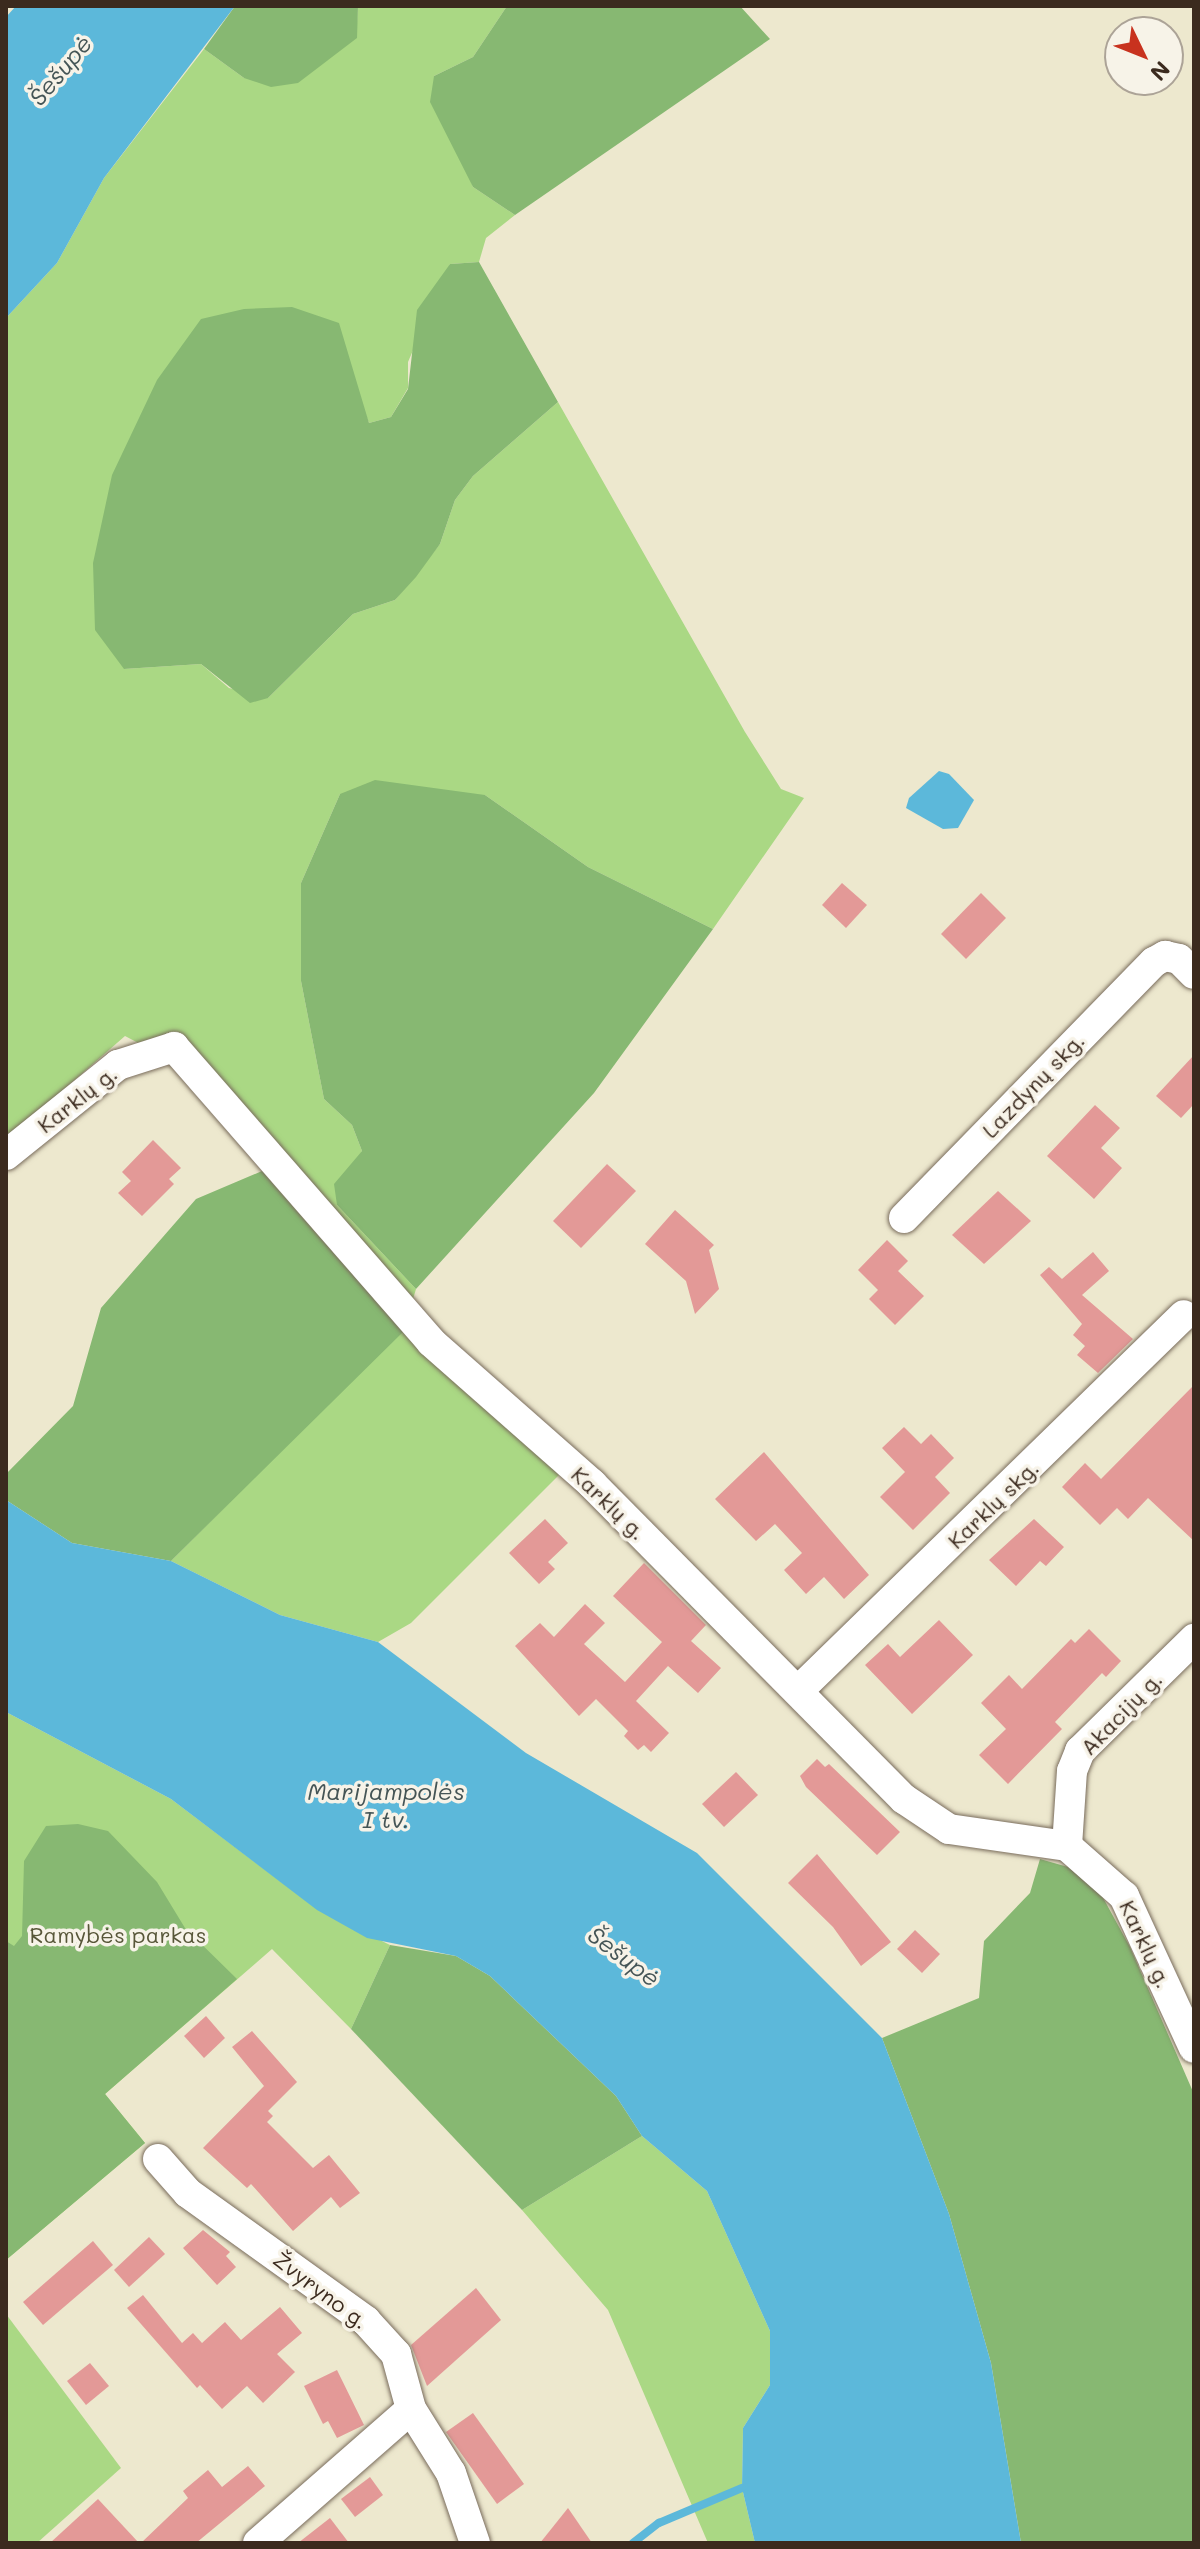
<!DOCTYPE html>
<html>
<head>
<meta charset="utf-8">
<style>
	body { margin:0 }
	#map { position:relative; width:1200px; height:2549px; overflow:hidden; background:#ede8ce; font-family:Mali,sans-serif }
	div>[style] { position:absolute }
	.green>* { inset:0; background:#aad884 }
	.forest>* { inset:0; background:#87b872 }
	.water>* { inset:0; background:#5cb8da }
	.stream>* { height:8px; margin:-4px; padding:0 4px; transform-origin:4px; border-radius:4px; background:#5cb8da }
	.building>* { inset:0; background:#e39997 }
	.roads { filter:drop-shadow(0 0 2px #796c5c) drop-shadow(0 0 2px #796c5c) }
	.minor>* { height:30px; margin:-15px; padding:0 15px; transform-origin:15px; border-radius:15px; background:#fff }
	span { translate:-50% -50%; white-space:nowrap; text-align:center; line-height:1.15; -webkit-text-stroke:7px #f7f3e8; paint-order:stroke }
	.street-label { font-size:22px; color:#3b2a1e }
	.park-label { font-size:22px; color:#575638 }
	.water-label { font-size:24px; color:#455556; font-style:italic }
	.frame { position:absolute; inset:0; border:8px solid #3b2a1e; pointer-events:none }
	.north { position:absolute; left:1104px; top:16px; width:80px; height:80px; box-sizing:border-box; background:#f7f3e8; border:2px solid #aca397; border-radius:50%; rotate:133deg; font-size:22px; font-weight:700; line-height:32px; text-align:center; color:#3b2a1e }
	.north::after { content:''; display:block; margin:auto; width:28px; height:36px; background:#c8321e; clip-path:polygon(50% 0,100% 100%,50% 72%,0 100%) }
</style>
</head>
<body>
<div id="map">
	<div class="green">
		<div style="clip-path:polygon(358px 6px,507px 6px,473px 57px,434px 76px,473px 187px,515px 215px,486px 238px,479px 262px,450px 264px,408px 362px,408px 388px,391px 417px,369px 423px,363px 408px,124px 669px,201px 664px,229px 688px,268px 698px,353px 614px,395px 600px,440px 544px,455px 500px,473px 476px,558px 402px,745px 732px,781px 789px,804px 798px,713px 929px,588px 867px,485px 795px,340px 794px,301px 883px,301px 981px,324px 1099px,352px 1125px,362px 1151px,337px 1205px,416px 1289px,403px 1332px,563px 1471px,411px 1623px,378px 1642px,280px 1615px,171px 1561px,402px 1331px,171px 1060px,125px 1036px,6px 1140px,6px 318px,57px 263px,104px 178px,204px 49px,244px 78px,356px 38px)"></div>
		<div style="clip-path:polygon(6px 1712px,171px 1799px,317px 1909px,390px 1945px,351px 2029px,272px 1949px,105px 2094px,145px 2143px,6px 2260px)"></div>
		<div style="clip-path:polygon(642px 2136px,707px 2191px,770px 2331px,770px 2385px,743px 2428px,742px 2488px,755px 2543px,708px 2543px,608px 2310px,522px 2210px)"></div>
		<div style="clip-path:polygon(6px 2314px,121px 2468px,37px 2543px,6px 2543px)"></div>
	</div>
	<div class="forest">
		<div style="clip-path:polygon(235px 6px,358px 6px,357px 38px,298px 83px,271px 87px,244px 78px,204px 49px)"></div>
		<div style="clip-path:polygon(507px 6px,740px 6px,770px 39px,515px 215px,473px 187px,430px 102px,434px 76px,473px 57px)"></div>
		<div style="clip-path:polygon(479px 262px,558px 402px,473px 476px,455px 500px,440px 544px,416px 577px,395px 600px,353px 614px,268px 698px,250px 703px,201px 664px,124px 669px,95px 630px,93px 563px,112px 475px,157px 380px,201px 319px,244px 309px,292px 307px,339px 323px,369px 423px,391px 417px,408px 389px,417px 310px,450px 264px)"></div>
		<div style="clip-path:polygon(375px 780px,485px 795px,588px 867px,713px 929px,594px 1093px,416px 1289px,337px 1205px,334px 1184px,362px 1151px,352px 1125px,324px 1099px,301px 981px,301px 883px,340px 794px)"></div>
		<div style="clip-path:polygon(262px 1171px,403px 1332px,171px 1561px,72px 1543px,6px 1500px,6px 1474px,73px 1406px,101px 1308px,196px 1199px)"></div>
		<div style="clip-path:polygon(78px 1824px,108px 1831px,157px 1882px,185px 1928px,237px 1979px,105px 2094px,145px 2143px,6px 2260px,6px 1941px,14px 1946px,22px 1936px,24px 1861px,46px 1826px)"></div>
		<div style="clip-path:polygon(1040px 1859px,1068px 1867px,1101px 1894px,1130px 1947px,1194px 2094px,1194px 2543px,1021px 2543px,991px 2363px,949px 2214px,882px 2038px,979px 1998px,984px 1941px,1030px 1893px)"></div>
		<div style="clip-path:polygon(390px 1945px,456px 1956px,490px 1976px,616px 2096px,642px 2136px,522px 2210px,351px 2029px)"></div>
	</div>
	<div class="water">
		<div style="clip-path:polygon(16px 6px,235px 6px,104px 178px,57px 263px,6px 318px,6px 17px)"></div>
		<div style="clip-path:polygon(939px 771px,949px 774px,974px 800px,958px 828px,943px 829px,906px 808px,909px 798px)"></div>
		<div style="clip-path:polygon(6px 1500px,72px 1543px,171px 1561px,280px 1615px,378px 1642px,526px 1753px,697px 1853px,882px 2038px,949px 2214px,991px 2363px,1021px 2543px,755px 2543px,742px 2488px,743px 2428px,770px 2385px,770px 2331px,707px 2191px,642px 2136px,616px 2096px,490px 1976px,456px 1956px,367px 1938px,317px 1910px,171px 1799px,6px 1712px)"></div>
	</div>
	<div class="stream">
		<div style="left:633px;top:2543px;width:33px;rotate:-38deg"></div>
		<div style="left:659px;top:2523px;width:90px;rotate:-22.9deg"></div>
	</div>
	<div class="building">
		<div style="clip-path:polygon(842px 883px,867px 905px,846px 928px,822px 905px)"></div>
		<div style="clip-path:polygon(981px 893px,1006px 918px,966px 959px,941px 934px)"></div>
		<div style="clip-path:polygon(1194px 1055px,1194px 1104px,1181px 1118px,1156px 1096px)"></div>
		<div style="clip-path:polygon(1095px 1105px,1120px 1128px,1101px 1148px,1122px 1168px,1094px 1199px,1047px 1156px)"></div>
		<div style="clip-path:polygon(153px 1140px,181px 1168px,169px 1179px,174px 1184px,142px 1216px,118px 1193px,131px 1181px,122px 1172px)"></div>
		<div style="clip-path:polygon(607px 1164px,636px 1191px,581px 1248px,553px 1221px)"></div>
		<div style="clip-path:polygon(998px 1191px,1031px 1221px,984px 1264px,952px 1235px)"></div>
		<div style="clip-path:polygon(675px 1210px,714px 1245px,709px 1250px,719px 1289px,695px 1314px,686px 1281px,645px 1244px)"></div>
		<div style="clip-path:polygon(887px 1240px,908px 1261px,898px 1271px,924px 1296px,895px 1325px,869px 1299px,878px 1290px,858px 1270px)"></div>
		<div style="clip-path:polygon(1093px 1252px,1109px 1271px,1082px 1295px,1133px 1339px,1098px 1373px,1077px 1355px,1085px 1346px,1073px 1335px,1082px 1324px,1040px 1275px,1049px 1267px,1062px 1279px)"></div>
		<div style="clip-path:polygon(1194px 1385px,1194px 1541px,1148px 1498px,1128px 1519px,1117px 1508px,1100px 1525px,1062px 1487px,1085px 1463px,1101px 1479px)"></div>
		<div style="clip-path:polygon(904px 1427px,921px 1444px,931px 1434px,954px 1458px,935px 1477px,950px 1493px,913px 1530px,880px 1497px,905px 1472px,882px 1448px)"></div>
		<div style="clip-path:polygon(764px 1452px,869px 1575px,844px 1599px,824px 1577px,806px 1594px,784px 1570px,802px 1553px,775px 1524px,756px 1541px,715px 1499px)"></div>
		<div style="clip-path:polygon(545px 1519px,568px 1543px,548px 1562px,555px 1569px,539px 1584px,509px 1553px)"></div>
		<div style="clip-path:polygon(1034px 1519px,1064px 1547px,1046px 1566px,1040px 1561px,1016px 1586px,989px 1560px)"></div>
		<div style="clip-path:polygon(644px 1563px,706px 1625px,691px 1641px,721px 1668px,698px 1693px,668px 1666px,636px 1701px,669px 1733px,651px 1752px,644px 1745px,638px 1750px,624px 1736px,628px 1731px,596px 1699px,579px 1716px,515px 1646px,540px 1623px,554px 1637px,585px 1604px,605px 1623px,584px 1644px,625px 1682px,662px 1642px,613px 1596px)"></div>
		<div style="clip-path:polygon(939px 1620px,973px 1655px,912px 1714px,865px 1665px,888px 1644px,900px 1657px)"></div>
		<div style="clip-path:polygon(1089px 1629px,1121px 1661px,1106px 1677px,1102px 1673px,1055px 1722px,1062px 1729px,1008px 1784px,979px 1755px,1006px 1729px,981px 1703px,1009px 1675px,1022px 1689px,1071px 1639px,1075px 1643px)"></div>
		<div style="clip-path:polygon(817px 1759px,825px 1767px,829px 1764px,900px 1832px,877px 1855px,806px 1787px,800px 1776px)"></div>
		<div style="clip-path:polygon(736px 1772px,758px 1795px,724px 1827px,702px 1804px)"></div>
		<div style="clip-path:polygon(817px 1854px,891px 1942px,861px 1966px,833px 1927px,788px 1883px)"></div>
		<div style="clip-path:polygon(915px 1930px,940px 1954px,922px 1973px,897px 1949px)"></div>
		<div style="clip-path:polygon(206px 2016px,225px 2038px,204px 2058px,184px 2036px)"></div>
		<div style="clip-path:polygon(252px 2031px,297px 2082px,268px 2111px,273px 2116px,267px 2122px,313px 2168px,329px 2155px,360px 2193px,340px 2208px,331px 2197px,293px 2231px,251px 2184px,247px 2188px,203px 2148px,264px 2086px,232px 2047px)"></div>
		<div style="clip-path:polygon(203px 2230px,230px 2252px,226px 2256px,236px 2267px,217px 2285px,183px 2248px)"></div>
		<div style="clip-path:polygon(149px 2237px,165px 2254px,129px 2287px,114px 2270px)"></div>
		<div style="clip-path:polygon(93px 2241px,113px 2265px,43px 2325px,23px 2302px)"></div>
		<div style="clip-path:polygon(476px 2288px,501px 2320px,427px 2386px,411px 2345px)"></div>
		<div style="clip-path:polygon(143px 2295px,182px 2343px,193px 2333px,202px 2343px,225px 2322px,241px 2340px,280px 2307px,302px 2333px,277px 2354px,295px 2372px,263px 2403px,247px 2386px,222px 2409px,200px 2385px,197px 2388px,127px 2308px)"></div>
		<div style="clip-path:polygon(90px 2363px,109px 2386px,86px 2405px,67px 2381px)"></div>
		<div style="clip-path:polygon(337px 2370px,364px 2425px,337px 2438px,328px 2421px,323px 2424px,304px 2386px)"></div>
		<div style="clip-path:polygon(473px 2413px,524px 2484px,497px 2504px,446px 2432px)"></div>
		<div style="clip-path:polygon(248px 2466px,265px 2486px,196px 2543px,141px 2543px,188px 2498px,183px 2491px,208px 2470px,222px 2487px)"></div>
		<div style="clip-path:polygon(370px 2477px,383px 2495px,355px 2517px,341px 2499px)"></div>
		<div style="clip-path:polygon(98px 2499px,139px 2543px,50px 2543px)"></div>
		<div style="clip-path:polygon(568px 2508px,592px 2543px,540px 2543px)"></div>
		<div style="clip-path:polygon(330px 2518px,349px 2543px,298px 2543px)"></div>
	</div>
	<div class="roads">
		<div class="minor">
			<div style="left:6px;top:1155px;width:144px;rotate:-38.8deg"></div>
			<div style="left:118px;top:1065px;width:59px;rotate:-17.8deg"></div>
			<div style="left:174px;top:1047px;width:391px;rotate:48.9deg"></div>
			<div style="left:431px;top:1342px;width:215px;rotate:41.4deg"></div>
			<div style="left:592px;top:1484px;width:443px;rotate:45.3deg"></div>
			<div style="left:904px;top:1799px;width:54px;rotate:33.7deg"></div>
			<div style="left:949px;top:1829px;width:119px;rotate:8.2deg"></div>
			<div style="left:1067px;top:1846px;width:76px;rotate:41.3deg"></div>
			<div style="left:1124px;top:1896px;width:167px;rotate:65.3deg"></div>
			<div style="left:904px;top:1218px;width:358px;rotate:-45.7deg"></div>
			<div style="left:1154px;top:962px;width:13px;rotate:-29deg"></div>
			<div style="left:1165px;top:956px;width:14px;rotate:12deg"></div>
			<div style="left:1179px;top:959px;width:21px;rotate:45deg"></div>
			<div style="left:799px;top:1690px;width:537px;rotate:-44.25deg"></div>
			<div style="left:1067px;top:1846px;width:75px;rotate:-86.2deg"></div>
			<div style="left:1072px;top:1771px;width:22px;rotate:-68deg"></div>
			<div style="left:1080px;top:1751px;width:160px;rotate:-44.5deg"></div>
			<div style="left:158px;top:2159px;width:45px;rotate:48.6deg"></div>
			<div style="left:188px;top:2193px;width:219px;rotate:35.7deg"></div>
			<div style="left:366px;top:2321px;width:45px;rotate:47.7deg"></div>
			<div style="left:396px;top:2354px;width:57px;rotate:74.7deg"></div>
			<div style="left:411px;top:2409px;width:75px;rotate:58deg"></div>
			<div style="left:451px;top:2473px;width:74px;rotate:71.1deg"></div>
			<div style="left:258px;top:2543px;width:203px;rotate:-41.2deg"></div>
		</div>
	</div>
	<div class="street-label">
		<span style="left:1033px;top:1085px;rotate:-46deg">Lazdynų skg.</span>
		<span style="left:77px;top:1099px;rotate:-38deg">Karklų g.</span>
		<span style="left:609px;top:1503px;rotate:44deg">Karklų g.</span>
		<span style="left:993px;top:1504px;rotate:-44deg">Karklų skg.</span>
		<span style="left:1121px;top:1713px;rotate:-46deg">Akacijų g.</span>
		<span style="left:1146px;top:1944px;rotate:65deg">Karklų g.</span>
		<span style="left:321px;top:2290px;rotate:37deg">Žvyryno g.</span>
	</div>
	<div class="park-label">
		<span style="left:118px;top:1935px">Ramybės parkas</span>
	</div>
	<div class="water-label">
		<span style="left:60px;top:70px;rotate:-50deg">Šešupė</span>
		<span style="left:386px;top:1805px">Marijampolės<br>I tv.</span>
		<span style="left:624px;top:1956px;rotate:37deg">Šešupė</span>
	</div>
	<div class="frame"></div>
	<div class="north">N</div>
</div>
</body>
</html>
